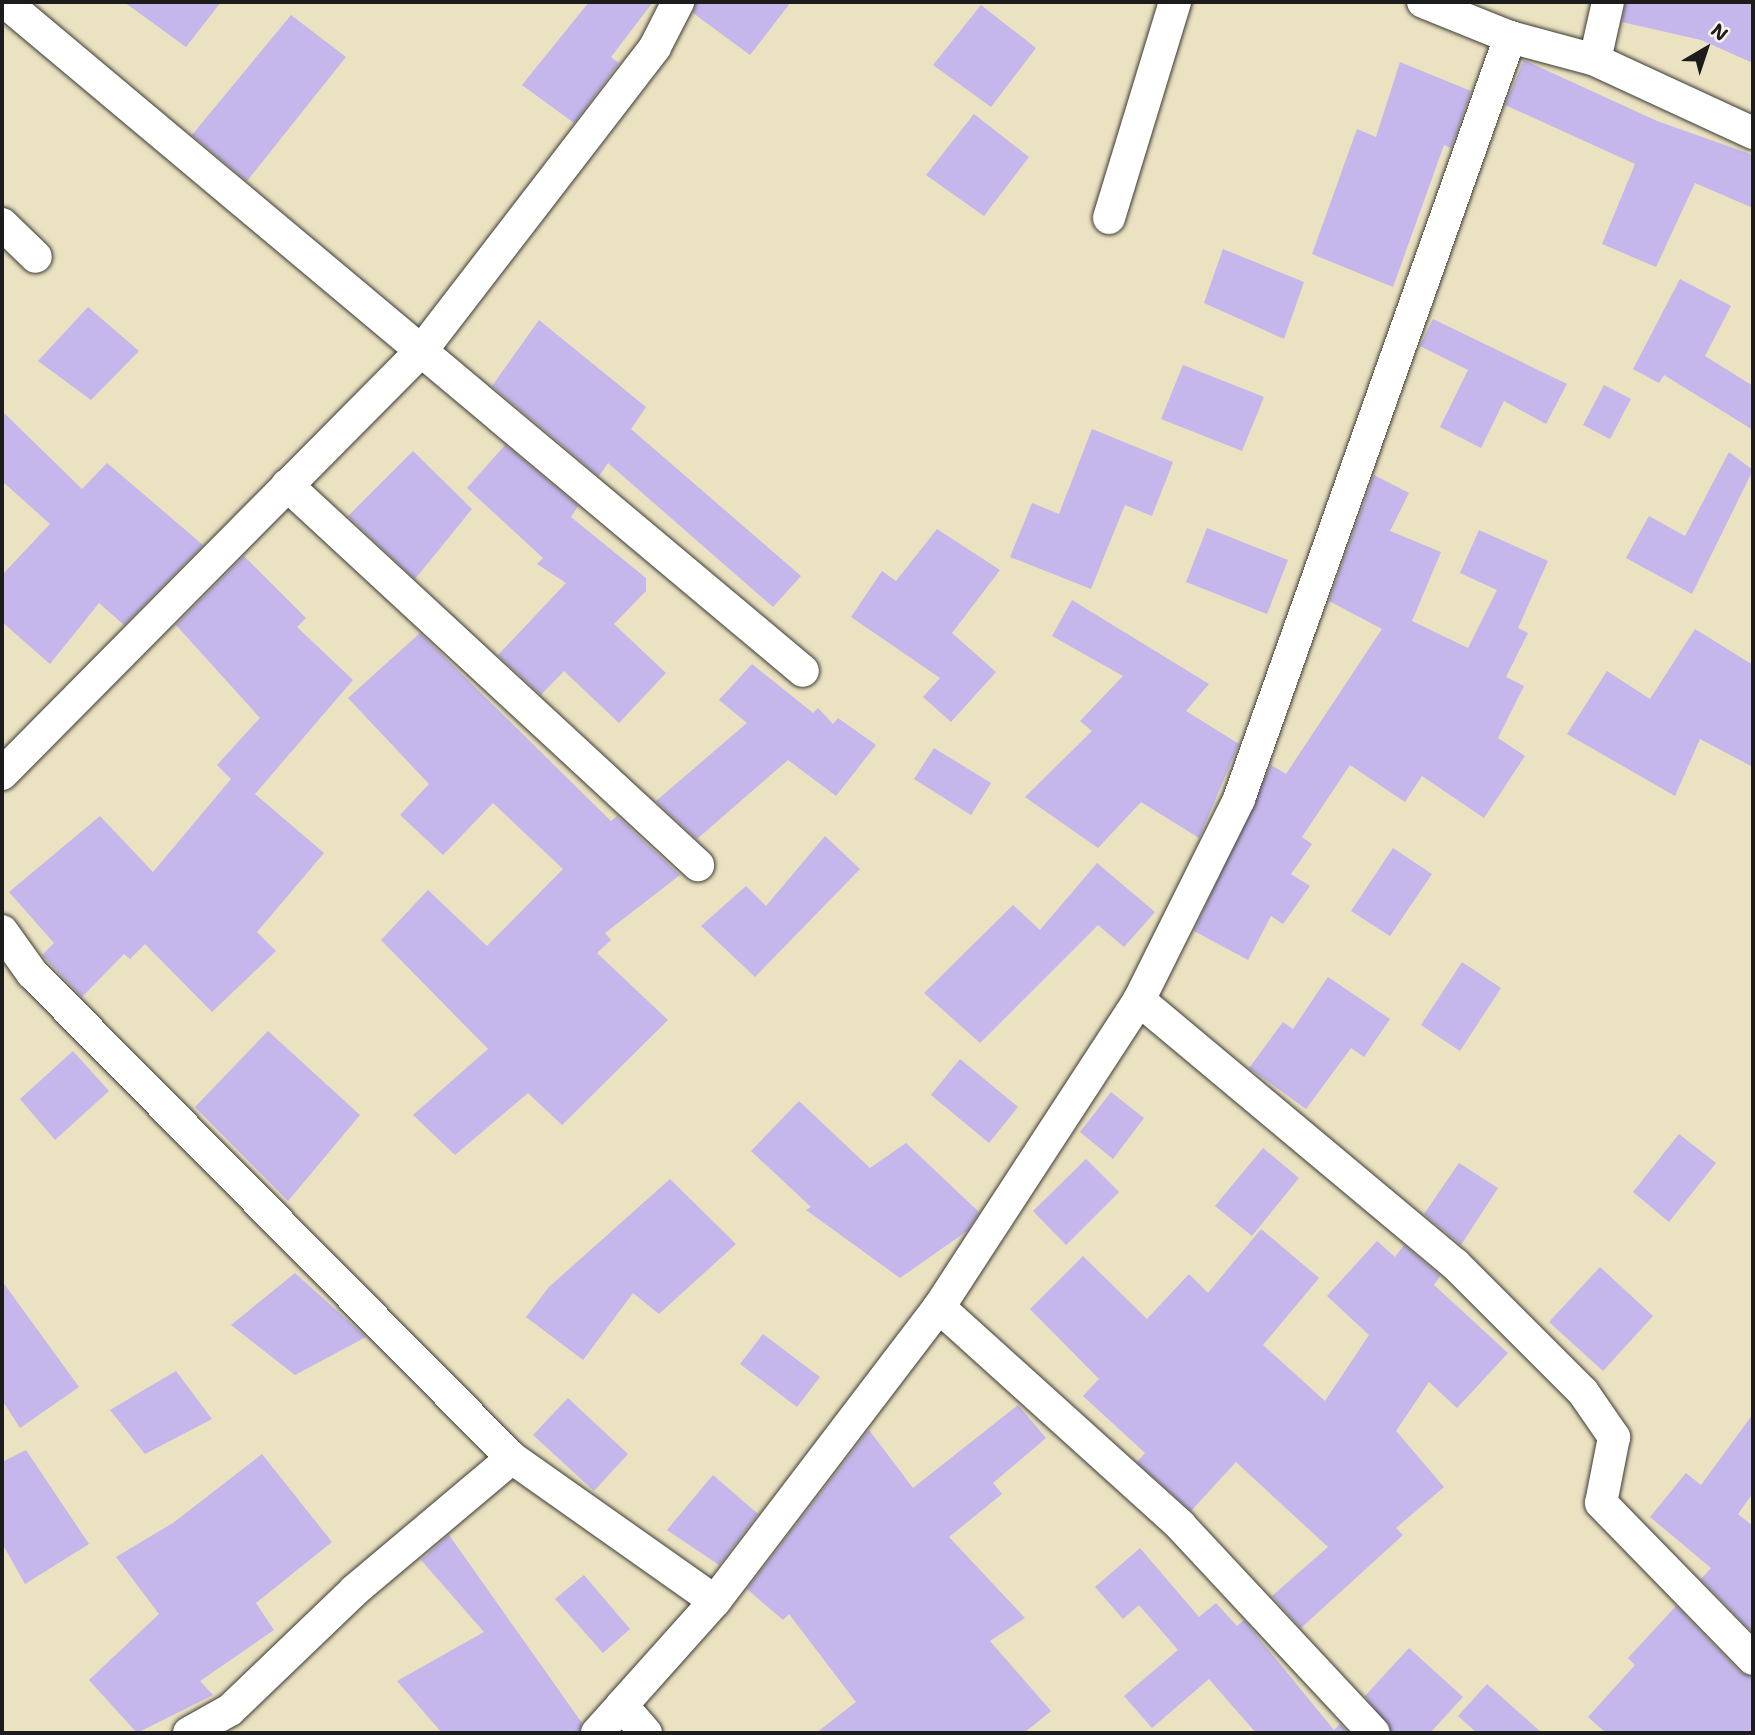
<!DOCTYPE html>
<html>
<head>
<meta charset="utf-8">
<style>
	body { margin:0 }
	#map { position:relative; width:1755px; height:1735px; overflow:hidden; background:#ebe2c1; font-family:"Shantell Sans",sans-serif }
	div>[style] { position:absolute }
	.building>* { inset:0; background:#c5b6eb }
	.roads { filter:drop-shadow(0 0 2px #3b3a35) drop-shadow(0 0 2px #3b3a35) }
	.street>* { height:32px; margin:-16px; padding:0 16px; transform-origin:16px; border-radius:16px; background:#fff }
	span { translate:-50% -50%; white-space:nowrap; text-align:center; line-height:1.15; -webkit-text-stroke:5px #f7f3e8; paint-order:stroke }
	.frame { position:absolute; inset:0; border:4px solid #1c1c1c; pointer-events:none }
	.north { position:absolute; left:1671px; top:14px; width:70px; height:70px; -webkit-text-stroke:5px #f7f3e8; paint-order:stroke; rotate:39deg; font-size:19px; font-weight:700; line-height:28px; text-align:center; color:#1c1c1c }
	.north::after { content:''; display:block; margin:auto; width:24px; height:32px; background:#1c1c1c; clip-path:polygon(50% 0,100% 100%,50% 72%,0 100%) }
</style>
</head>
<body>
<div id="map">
	<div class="building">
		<div style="clip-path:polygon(124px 2px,221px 2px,186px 47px)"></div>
		<div style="clip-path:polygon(589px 2px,653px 2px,611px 57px,619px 63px,574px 123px,522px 85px)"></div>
		<div style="clip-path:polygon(696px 2px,791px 2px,750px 55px,693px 13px)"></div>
		<div style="clip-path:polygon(1626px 2px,1753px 2px,1753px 63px,1701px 40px,1622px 22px)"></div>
		<div style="clip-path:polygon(981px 5px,1036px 48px,991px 107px,933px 65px)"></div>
		<div style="clip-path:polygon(291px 15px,346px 57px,247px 181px,192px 135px)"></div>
		<div style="clip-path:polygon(1524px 60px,1657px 121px,1753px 155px,1753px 208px,1695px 183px,1656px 267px,1602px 244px,1635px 164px,1505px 105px)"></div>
		<div style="clip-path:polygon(1400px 62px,1471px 91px,1451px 148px,1444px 145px,1393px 287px,1312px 254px,1357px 129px,1376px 137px)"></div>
		<div style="clip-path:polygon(974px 114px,1029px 157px,984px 216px,926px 175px)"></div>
		<div style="clip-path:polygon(1223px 249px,1304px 282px,1284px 339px,1204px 303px)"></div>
		<div style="clip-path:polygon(1680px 279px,1731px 306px,1705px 356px,1753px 386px,1753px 430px,1664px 375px,1659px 383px,1633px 369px)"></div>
		<div style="clip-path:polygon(88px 307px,139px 351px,91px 400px,38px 361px)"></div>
		<div style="clip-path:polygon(1433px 319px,1567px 384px,1546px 424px,1504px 401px,1481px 448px,1440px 427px,1468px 370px,1420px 346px)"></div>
		<div style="clip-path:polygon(539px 320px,646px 407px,631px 429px,801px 576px,773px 607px,608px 463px,599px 476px,492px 386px)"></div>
		<div style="clip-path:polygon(1183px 365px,1264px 397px,1242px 451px,1161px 419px)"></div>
		<div style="clip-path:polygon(1604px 385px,1631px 399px,1610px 439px,1583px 425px)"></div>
		<div style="clip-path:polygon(2px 411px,82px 489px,107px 463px,203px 545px,124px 625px,99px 603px,50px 664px,2px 622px,2px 575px,50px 524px,2px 481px)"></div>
		<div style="clip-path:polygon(1092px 429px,1173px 462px,1152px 516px,1125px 505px,1091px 589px,1010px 557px,1032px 503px,1059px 514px)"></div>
		<div style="clip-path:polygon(505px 445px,578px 506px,571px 517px,646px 578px,646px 591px,614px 624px,666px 673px,619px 723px,564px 671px,541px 695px,498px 655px,566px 583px,537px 564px,543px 558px,467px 488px)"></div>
		<div style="clip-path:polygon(413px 451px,472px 509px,415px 579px,348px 516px)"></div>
		<div style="clip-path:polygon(1729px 452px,1753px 470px,1692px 594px,1626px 558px,1649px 516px,1685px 536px)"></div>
		<div style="clip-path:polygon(1374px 475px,1409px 493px,1390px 531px,1441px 552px,1412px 621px,1468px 648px,1497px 590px,1460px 573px,1479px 530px,1548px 561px,1518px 628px,1528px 633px,1506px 677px,1524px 686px,1498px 738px,1525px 756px,1484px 818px,1422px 776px,1405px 802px,1350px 765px,1302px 837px,1312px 844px,1291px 874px,1310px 886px,1283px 924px,1271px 916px,1248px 960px,1194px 931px,1271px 765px,1286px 774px,1382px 629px,1329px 601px)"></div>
		<div style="clip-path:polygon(1207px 528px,1288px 560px,1267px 614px,1186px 582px)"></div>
		<div style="clip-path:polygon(937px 529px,1000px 570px,952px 633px,996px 672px,951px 722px,923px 697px,940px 678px,851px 617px,882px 571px,896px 581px)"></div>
		<div style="clip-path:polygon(244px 556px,306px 618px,297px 627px,353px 680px,255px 794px,324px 853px,257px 932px,276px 951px,212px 1012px,145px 944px,130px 959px,124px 954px,82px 997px,42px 955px,54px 943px,9px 892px,100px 816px,153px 872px,231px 779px,217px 765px,260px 718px,176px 625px)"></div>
		<div style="clip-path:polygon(1072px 600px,1209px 684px,1186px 711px,1239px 744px,1199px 838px,1141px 802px,1098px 848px,1025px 797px,1092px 731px,1080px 721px,1123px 676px,1052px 636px)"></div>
		<div style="clip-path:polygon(1695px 629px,1753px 665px,1753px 767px,1700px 739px,1675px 796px,1567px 734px,1607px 671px,1650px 699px)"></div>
		<div style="clip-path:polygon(420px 633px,611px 821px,617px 816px,680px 875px,605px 933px,611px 940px,597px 953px,668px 1020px,562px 1125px,528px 1093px,455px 1155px,413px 1115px,488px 1049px,381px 940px,428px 890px,487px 946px,563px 869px,493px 803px,443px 855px,400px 815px,429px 784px,348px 698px)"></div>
		<div style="clip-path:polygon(752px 664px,813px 713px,818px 708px,833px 724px,838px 718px,876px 745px,836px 796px,788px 760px,697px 839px,656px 801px,747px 723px,719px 700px)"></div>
		<div style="clip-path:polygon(934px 748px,991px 783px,971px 815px,914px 779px)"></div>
		<div style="clip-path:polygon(825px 836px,860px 869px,755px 977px,701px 926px,746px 886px,766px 906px)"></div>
		<div style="clip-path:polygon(1393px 848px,1432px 874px,1390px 936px,1351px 911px)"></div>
		<div style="clip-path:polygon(1097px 863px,1155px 912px,1124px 947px,1098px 925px,980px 1043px,924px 993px,1013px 905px,1040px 930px)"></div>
		<div style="clip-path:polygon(1462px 962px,1501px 988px,1460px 1051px,1421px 1025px)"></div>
		<div style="clip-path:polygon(1328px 977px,1390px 1019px,1364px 1057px,1351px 1048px,1306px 1109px,1249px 1068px,1283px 1022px,1293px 1029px)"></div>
		<div style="clip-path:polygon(268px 1031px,360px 1115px,288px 1201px,195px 1107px)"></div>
		<div style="clip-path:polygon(73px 1051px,109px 1091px,55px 1140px,20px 1099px)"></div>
		<div style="clip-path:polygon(960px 1059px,1018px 1107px,989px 1143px,931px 1095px)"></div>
		<div style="clip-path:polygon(1111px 1092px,1144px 1118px,1113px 1159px,1080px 1132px)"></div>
		<div style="clip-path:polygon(799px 1101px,870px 1168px,906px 1143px,979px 1212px,967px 1231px,900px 1278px,806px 1210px,811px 1207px,751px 1151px)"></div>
		<div style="clip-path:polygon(1679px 1134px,1716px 1163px,1669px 1222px,1633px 1192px)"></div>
		<div style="clip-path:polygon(1263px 1148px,1299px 1178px,1252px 1236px,1215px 1206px)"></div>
		<div style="clip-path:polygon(1086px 1159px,1119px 1192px,1066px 1245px,1033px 1211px)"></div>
		<div style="clip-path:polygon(1459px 1163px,1498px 1188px,1461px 1245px,1424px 1214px)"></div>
		<div style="clip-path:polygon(670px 1179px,736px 1244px,659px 1314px,633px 1293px,583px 1360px,526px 1317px,549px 1287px)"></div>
		<div style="clip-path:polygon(1261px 1229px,1319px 1278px,1263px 1345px,1325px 1401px,1369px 1335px,1327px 1296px,1377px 1241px,1395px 1257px,1404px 1245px,1440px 1276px,1434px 1285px,1508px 1353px,1457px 1408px,1429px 1382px,1396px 1431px,1444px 1487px,1396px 1528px,1403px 1535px,1301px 1628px,1272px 1596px,1328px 1547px,1236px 1462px,1191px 1511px,1137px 1462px,1145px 1453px,1083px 1396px,1099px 1379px,1030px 1309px,1083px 1256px,1147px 1319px,1189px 1274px,1208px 1293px)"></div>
		<div style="clip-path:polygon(1600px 1267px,1653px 1316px,1603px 1371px,1549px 1322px)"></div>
		<div style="clip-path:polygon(295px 1273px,366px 1337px,295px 1375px,231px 1325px)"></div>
		<div style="clip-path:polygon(2px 1281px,79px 1387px,20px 1428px,2px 1400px)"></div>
		<div style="clip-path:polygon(763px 1334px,820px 1377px,797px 1407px,740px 1364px)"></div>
		<div style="clip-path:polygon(176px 1371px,212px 1419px,145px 1454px,110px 1410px)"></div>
		<div style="clip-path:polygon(568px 1398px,628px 1454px,594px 1491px,533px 1435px)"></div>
		<div style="clip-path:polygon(1018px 1405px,1046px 1438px,993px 1483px,1002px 1494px,949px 1537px,1025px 1618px,990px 1641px,1051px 1711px,1024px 1733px,816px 1733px,856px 1702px,789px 1614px,783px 1620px,747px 1589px,869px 1430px,913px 1488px)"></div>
		<div style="clip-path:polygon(1753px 1414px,1753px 1493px,1738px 1514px,1753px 1526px,1753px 1633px,1701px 1579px,1711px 1568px,1650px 1517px,1686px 1473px,1701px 1485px)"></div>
		<div style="clip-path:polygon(26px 1450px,89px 1544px,25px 1584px,2px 1543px,2px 1462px)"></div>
		<div style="clip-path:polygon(262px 1454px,332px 1542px,256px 1603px,274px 1630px,200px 1681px,213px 1695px,137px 1733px,89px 1680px,159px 1614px,116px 1557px,173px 1523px)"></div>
		<div style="clip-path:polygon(713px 1475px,758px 1514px,719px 1565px,667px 1530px)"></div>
		<div style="clip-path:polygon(449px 1535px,582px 1723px,579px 1733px,442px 1733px,397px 1681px,484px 1632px,421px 1560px)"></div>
		<div style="clip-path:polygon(1140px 1548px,1199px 1617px,1216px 1603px,1237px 1626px,1244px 1620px,1334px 1730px,1340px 1724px,1349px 1733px,1256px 1733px,1209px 1679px,1152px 1728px,1124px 1696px,1178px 1650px,1139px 1605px,1123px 1619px,1095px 1587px)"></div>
		<div style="clip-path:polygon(584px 1575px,630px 1629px,603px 1653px,555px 1599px)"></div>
		<div style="clip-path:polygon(1676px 1606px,1740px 1672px,1753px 1677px,1753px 1733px,1606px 1733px,1588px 1717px,1635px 1665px,1628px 1658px)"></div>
		<div style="clip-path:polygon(1409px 1648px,1463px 1697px,1430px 1733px,1392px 1733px,1365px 1696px)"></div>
		<div style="clip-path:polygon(1487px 1684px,1542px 1733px,1477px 1733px,1458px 1716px)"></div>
	</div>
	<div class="roads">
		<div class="street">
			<div style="left:5px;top:2px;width:1041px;rotate:39.97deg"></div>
			<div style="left:1423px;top:2px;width:94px;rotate:21.9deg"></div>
			<div style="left:1595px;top:60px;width:59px;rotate:-77.4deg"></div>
			<div style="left:1109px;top:218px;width:226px;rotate:-73deg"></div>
			<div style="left:2px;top:224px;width:47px;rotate:44.1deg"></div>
			<div style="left:287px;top:485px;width:560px;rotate:42.76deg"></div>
			<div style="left:2px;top:774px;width:597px;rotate:-45.27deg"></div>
			<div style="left:422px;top:350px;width:382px;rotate:-52.4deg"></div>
			<div style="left:655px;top:47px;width:51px;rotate:-62.9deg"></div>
			<div style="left:2px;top:931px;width:52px;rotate:54.5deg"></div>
			<div style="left:32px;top:973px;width:682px;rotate:45.3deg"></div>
			<div style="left:512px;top:1458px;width:248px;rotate:35.2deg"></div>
			<div style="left:1139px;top:1000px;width:412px;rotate:39.9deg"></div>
			<div style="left:1455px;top:1264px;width:181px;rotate:45deg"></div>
			<div style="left:1583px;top:1392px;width:55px;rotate:55.4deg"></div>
			<div style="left:1614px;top:1437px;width:67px;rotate:101.1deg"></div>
			<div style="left:1601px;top:1503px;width:218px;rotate:45.7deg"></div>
			<div style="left:939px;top:1307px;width:325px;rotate:42.1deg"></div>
			<div style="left:1180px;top:1525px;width:284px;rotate:47deg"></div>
			<div style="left:189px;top:1733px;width:47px;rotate:-29.3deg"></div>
			<div style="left:230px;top:1710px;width:173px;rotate:-43.8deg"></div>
			<div style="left:355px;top:1590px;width:205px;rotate:-40.1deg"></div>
			<div style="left:597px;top:1733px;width:38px;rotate:-48deg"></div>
			<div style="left:646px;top:1733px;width:37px;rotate:-131deg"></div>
			<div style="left:622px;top:1705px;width:140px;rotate:-48.2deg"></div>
			<div style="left:715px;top:1601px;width:370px;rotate:-52.7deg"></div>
			<div style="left:939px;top:1307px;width:366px;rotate:-56.9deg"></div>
			<div style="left:1139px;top:1000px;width:225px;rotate:-63.5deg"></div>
			<div style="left:1239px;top:799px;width:809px;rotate:-70.42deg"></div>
			<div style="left:1510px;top:37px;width:88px;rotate:15.1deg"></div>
			<div style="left:1595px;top:60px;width:174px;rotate:24.8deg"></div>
		</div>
	</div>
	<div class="frame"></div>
	<div class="north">N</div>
</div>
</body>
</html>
